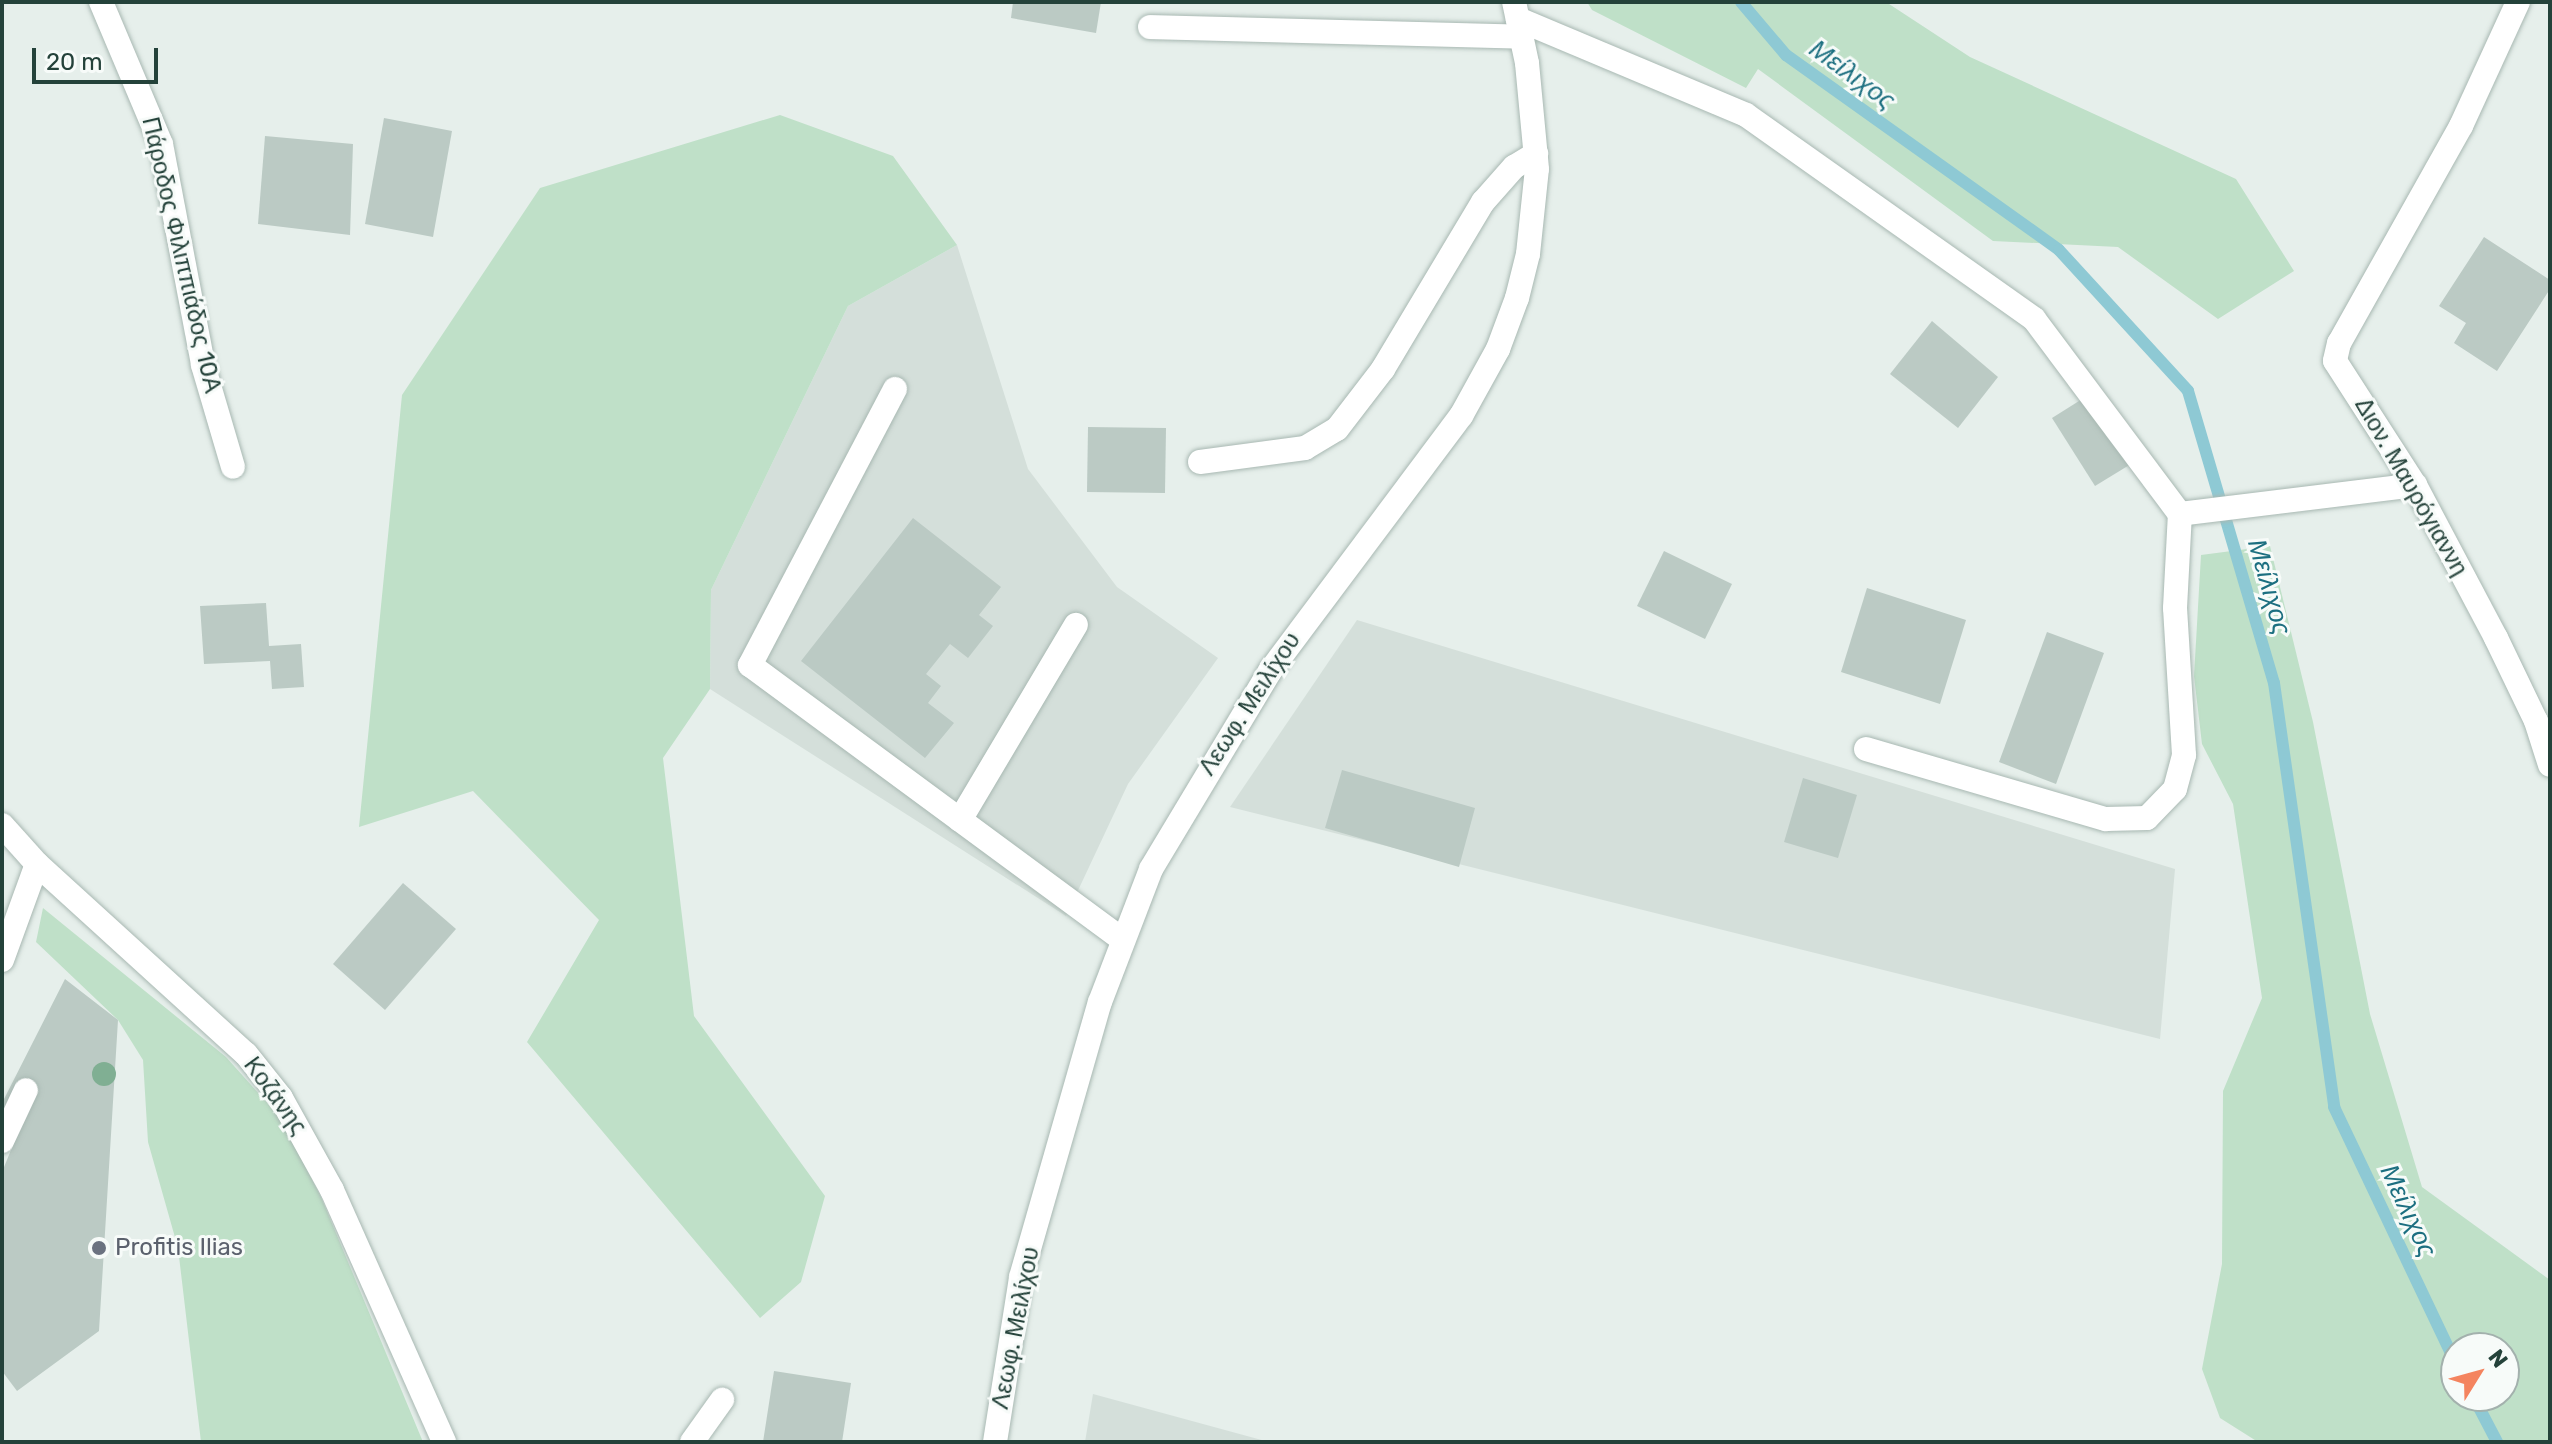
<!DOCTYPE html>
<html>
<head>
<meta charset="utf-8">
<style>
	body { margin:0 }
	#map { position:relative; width:2552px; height:1444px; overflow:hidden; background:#e6efeb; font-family:Rubik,sans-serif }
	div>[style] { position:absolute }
	.built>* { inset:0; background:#d4dfda }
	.green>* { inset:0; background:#bfe0c8 }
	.stream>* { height:12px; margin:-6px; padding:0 6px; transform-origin:6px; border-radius:6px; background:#8ec9d4 }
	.building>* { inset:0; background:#bbcac4 }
	.roads { filter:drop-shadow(0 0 2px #a8b8b2) drop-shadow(0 0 2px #a8b8b2) }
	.minor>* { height:24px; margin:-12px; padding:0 12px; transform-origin:12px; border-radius:12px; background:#fff }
	.trees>* { width:24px; height:24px; margin:-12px; border-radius:50%; background:#80af93 }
	.dots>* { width:22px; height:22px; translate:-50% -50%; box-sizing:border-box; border:4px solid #f7fbf9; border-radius:50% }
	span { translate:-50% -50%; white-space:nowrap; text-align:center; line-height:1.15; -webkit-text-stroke:6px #f7fbf9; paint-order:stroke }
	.street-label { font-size:24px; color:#24423a }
	.worship-label { font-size:24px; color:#5b616d }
	.left { translate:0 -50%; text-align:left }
	.water-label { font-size:26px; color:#1c6f80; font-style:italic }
	.frame { position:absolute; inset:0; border:4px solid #24423a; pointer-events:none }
	.north { position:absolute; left:2440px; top:1332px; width:80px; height:80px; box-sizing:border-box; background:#f7fbf9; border:2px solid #a3b1ad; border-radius:50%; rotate:53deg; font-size:22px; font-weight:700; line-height:32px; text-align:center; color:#24423a }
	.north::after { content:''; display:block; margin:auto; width:28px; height:36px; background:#f4845f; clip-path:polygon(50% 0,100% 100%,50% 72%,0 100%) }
	.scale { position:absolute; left:32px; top:48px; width:126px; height:36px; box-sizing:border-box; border:4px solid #24423a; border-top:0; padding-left:10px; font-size:24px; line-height:28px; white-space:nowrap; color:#24423a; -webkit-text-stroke:6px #f7fbf9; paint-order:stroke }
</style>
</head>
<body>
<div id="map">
	<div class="built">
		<div style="clip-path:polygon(957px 245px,1028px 469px,1117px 587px,1218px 658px,1128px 784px,1066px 916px,710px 689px,711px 590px,848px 306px)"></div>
		<div style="clip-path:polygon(1357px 620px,2175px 869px,2160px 1039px,1230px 807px)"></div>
		<div style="clip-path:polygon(1093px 1394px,1269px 1442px,1085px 1442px)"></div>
	</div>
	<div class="green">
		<div style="clip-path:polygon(1587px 2px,1886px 2px,1970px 57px,2236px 179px,2294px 271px,2218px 319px,2118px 247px,1993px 241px,1758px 69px,1746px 88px,1592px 10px)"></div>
		<div style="clip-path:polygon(780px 115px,893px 156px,957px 245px,848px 306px,711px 590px,710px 689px,663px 758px,694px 1016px,825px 1196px,801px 1282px,760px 1318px,527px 1042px,599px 920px,473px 791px,359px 827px,402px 395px,540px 188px)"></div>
		<div style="clip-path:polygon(evenodd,2270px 546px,2313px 722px,2370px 1014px,2422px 1187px,2550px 1280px,2550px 1442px,2258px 1442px,2220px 1418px,2202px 1369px,2222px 1264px,2223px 1091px,2262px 998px,2233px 804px,2202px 744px,2194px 676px,2201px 555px,2270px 546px,2456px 1348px,2504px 1348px,2504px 1396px,2456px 1396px,2456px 1348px)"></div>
		<div style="clip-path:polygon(43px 908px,226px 1057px,279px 1116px,321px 1197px,423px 1442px,201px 1442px,178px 1248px,148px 1142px,143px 1060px,118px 1020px,36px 942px)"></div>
	</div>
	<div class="stream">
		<div style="left:1741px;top:2px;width:70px;rotate:49.7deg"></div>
		<div style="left:1786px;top:55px;width:335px;rotate:35.5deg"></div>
		<div style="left:2059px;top:250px;width:191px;rotate:47.5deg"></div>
		<div style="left:2188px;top:391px;width:304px;rotate:73.6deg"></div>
		<div style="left:2274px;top:683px;width:428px;rotate:81.9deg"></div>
		<div style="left:2334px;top:1107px;width:284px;rotate:64.6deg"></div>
		<div style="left:2473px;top:1396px;width:52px;rotate:62.4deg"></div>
	</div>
	<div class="building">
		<div style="clip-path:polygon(1013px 2px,1101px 2px,1096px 33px,1011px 18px)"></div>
		<div style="clip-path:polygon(384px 118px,452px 131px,433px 237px,365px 224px)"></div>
		<div style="clip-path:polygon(265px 136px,353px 144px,350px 235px,258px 224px)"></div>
		<div style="clip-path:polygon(2484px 237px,2550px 280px,2550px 289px,2497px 371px,2454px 343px,2466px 323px,2439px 306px)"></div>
		<div style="clip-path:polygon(1932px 321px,1998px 377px,1958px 428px,1890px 374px)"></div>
		<div style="clip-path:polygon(2087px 396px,2131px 464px,2095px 486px,2052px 418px)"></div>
		<div style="clip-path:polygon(1088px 427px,1166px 428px,1165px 493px,1087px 492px)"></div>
		<div style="clip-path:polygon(913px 518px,1001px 587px,979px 615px,993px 626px,968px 658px,950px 644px,926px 674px,941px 686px,928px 703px,954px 723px,925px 758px,801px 661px)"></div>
		<div style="clip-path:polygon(1664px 551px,1732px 584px,1705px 639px,1637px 606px)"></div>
		<div style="clip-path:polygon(1867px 588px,1966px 620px,1940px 704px,1841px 672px)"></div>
		<div style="clip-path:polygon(266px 603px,269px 646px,301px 644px,304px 687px,272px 689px,270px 661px,204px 664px,200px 606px)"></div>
		<div style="clip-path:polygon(2047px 632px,2104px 653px,2056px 784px,1999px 762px)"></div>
		<div style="clip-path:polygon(1342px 770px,1475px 808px,1459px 867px,1325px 828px)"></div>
		<div style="clip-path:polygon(1803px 778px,1857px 795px,1838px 858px,1784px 842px)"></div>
		<div style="clip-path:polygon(403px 883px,456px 929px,385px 1010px,333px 964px)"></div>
		<div style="clip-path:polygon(65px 979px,118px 1020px,99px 1331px,17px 1391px,2px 1371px,2px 1172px,11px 1150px,2px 1149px,2px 1103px)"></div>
		<div style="clip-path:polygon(774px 1371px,851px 1383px,842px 1442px,763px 1442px)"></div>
	</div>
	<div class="roads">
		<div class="minor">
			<div style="left:101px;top:2px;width:154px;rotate:67.1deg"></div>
			<div style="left:161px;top:144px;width:225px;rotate:79.2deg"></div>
			<div style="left:203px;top:365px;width:106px;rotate:73.6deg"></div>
			<div style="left:2518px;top:2px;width:136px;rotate:114.7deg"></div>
			<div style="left:2461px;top:126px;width:249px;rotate:119.3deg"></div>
			<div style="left:2339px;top:343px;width:18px;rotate:103deg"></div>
			<div style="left:2335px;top:361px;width:148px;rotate:57.2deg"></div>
			<div style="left:2415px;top:485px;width:173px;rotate:62.1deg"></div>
			<div style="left:2496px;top:638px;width:92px;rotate:64.3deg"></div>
			<div style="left:2536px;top:721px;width:46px;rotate:72.3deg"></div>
			<div style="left:1518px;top:19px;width:247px;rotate:22.8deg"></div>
			<div style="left:1746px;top:115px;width:353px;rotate:35.3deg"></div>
			<div style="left:2034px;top:319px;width:244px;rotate:53.2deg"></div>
			<div style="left:1150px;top:27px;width:372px;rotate:1.5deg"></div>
			<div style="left:895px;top:389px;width:312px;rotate:117.7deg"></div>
			<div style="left:750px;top:665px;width:461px;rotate:36.4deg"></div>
			<div style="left:1200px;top:462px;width:106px;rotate:-7.6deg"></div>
			<div style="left:1305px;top:448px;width:37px;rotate:-31deg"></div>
			<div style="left:1337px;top:429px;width:76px;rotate:-52.5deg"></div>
			<div style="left:1383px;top:369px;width:195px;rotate:-59.1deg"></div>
			<div style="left:1483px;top:202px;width:47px;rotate:-48.5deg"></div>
			<div style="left:1514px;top:167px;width:26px;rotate:-31deg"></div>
			<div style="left:1866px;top:749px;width:250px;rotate:16.3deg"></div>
			<div style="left:2106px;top:819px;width:41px;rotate:-1.4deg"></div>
			<div style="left:2147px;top:818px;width:40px;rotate:-46deg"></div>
			<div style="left:2175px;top:789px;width:35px;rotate:-75deg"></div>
			<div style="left:2184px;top:755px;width:147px;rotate:-93.5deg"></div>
			<div style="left:2175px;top:608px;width:94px;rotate:-87deg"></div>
			<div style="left:2180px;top:514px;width:237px;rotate:-7deg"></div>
			<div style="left:960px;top:820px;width:227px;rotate:-59.3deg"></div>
			<div style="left:2px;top:825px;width:52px;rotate:48.1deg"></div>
			<div style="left:37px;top:864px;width:282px;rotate:42.3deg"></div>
			<div style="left:246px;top:1054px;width:56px;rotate:51.5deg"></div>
			<div style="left:281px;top:1098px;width:105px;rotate:61deg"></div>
			<div style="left:332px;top:1190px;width:276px;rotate:66deg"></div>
			<div style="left:2px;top:960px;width:102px;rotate:-70deg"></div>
			<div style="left:2px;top:1141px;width:56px;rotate:-64.8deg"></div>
			<div style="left:692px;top:1442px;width:52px;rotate:-54.5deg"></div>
			<div style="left:995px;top:1442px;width:167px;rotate:-81deg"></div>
			<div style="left:1021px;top:1277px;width:286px;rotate:-74deg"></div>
			<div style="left:1100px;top:1002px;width:142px;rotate:-69deg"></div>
			<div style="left:1151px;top:869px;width:231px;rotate:-59deg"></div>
			<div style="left:1270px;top:671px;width:319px;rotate:-53.2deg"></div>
			<div style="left:1461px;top:416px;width:77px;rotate:-61.1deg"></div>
			<div style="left:1498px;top:349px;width:54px;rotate:-69.6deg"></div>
			<div style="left:1517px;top:298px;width:45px;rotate:-76deg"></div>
			<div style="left:1528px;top:254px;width:85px;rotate:-84deg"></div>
			<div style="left:1537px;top:169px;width:106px;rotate:-95.4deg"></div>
			<div style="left:1527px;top:63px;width:62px;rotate:-102deg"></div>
		</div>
	</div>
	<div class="trees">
		<div style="left:104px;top:1074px"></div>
	</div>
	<div class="dots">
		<div style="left:99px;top:1248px;background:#6b7280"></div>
	</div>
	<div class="street-label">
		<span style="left:181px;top:255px;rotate:77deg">Πάροδος Φιλιππιάδος 10Α</span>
		<span style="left:2411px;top:487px;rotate:60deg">Διον. Μαυρόγιαννη</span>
		<span style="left:1250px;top:704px;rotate:-57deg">Λεωφ. Μειλίχου</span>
		<span style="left:275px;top:1096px;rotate:54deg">Κοζάνης</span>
		<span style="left:1016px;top:1328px;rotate:-79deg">Λεωφ. Μειλίχου</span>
	</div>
	<div class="worship-label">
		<span class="left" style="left:115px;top:1248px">Profitis Ilias</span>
	</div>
	<div class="water-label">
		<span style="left:1852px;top:75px;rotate:36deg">Μείλιχος</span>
		<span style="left:2269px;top:587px;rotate:74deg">Μείλιχος</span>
		<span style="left:2408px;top:1211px;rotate:65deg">Μείλιχος</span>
	</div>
	<div class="frame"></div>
	<div class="north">N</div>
	<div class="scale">20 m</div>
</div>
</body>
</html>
